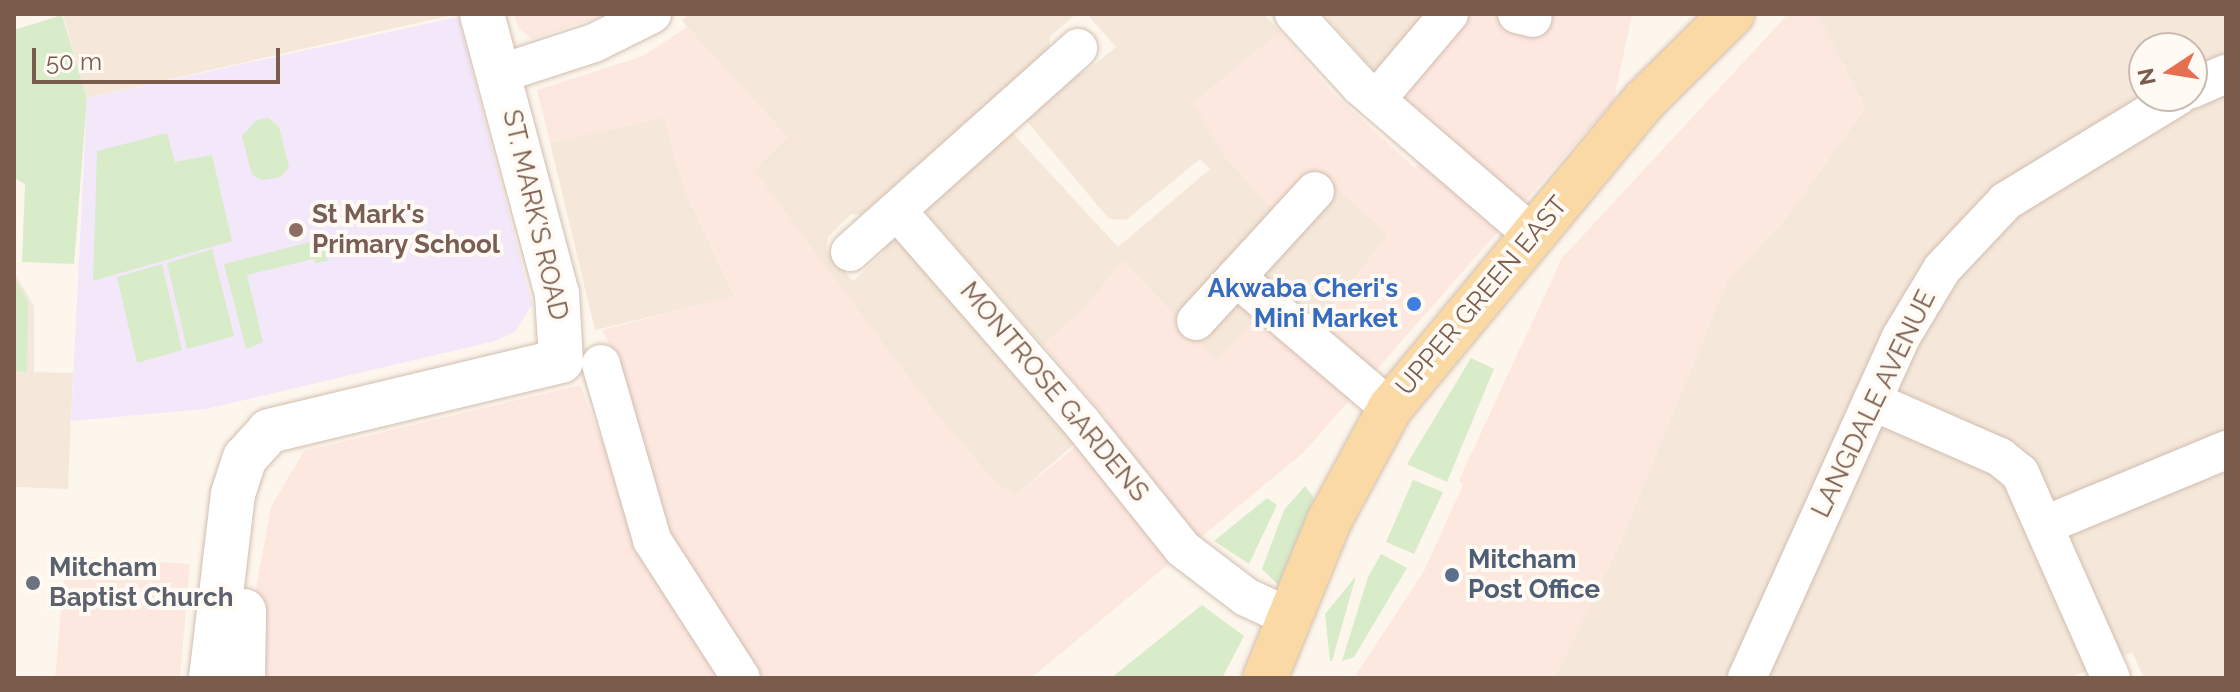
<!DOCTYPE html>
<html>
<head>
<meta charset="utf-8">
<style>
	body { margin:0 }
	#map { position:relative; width:2240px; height:692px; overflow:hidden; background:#fdf6ec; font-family:Raleway,sans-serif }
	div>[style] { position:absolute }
	.residential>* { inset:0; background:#f5e8da }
	.commercial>* { inset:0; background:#fde8e0 }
	.education>* { inset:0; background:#f3e8fa }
	.green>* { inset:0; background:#d8ecc9 }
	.roads { filter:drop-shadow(0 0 2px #d1beb0) drop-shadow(0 0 2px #d1beb0) }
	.street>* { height:38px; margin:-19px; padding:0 19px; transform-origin:19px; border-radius:19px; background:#fff }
	.secondary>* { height:44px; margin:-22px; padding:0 22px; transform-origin:22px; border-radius:22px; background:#fff }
	.primary>* { height:44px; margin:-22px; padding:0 22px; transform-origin:22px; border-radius:22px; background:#fbd9a5 }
	.dots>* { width:22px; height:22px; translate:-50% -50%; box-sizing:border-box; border:4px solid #fffaf3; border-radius:50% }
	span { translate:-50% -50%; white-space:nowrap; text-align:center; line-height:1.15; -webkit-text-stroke:8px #fffaf3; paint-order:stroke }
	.education-label { font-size:26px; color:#785e54; font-weight:700 }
	.left { translate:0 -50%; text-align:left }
	.street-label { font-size:26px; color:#7a5c4d }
	.shop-label { font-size:26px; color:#366cbe; font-weight:700 }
	.right { translate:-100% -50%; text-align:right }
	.service-label { font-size:26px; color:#4e5e75; font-weight:700 }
	.worship-label { font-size:26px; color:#5b616d; font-weight:700 }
	.frame { position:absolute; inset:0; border:16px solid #7a5c4d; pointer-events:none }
	.north { position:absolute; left:2128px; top:32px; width:80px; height:80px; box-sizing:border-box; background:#fffaf3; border:2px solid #cabbb1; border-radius:50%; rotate:258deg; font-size:22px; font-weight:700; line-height:32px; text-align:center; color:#7a5c4d }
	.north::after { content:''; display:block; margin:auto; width:28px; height:36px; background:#e76f51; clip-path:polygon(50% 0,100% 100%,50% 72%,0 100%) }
	.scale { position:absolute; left:32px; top:48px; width:248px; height:36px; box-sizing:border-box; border:4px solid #7a5c4d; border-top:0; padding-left:10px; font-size:24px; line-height:28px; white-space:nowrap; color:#7a5c4d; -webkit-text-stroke:6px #fffaf3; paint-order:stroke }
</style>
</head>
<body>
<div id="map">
	<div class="residential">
		<div style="clip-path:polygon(457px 14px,87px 98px,63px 15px,65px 14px)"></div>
		<div style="clip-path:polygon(690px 14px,1076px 14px,1050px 37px,1049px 50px,861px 215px,851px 214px,828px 237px,827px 250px,853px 281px,882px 254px,886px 242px,897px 240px,1079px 440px,1014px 497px,993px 480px,932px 409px,753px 170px,787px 137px,687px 27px,682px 20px)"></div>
		<div style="clip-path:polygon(1087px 14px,1264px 14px,1280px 32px,1194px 103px,1275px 210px,1317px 170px,1389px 235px,1303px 341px,1217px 361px,1123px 261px,1085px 308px,1043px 345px,927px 215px,927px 206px,1011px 131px,1118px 247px,1210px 169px,1200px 159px,1126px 220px,1109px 219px,1026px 120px,1073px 75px,1085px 72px,1116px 47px)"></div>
		<div style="clip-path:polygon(1324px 14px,1438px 14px,1376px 74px)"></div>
		<div style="clip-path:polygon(evenodd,1817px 14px,2226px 14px,2226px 678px,2144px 678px,2132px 652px,2070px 678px,1554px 678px,1618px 547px,1728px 278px,1784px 221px,1865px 108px,1817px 14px,2144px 48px,2192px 48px,2192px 96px,2144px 96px,2144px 48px)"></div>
		<div style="clip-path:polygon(664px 117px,684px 188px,735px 297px,595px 330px,550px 143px)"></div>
		<div style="clip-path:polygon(14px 272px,34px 306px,34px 372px,73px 373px,68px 489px,14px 487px)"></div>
	</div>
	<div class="commercial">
		<div style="clip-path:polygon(513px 14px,607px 14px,532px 39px,519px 29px)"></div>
		<div style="clip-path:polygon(1455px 14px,1632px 14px,1614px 100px,1304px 452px,1031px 678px,750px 678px,664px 542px,626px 381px,602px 330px,735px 296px,684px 188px,664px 117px,550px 143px,537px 90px,643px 56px,687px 27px,788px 137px,754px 170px,932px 409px,993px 480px,1014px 497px,1108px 420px,1043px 345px,1085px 308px,1123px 261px,1217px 361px,1266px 308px,1304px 340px,1389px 235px,1317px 170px,1275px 211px,1225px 157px,1194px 103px,1280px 32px,1334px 94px,1415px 168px,1446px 134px,1399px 93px)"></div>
		<div style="clip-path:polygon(1788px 14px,1817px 14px,1865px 108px,1784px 221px,1728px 278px,1618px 547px,1554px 678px,1354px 678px,1424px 571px,1463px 485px,1459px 480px,1562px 258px)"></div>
		<div style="clip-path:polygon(580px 385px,654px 573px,727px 678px,267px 678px,256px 588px,271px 507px,304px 451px)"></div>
		<div style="clip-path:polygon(66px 556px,190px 564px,180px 678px,55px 678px)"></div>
	</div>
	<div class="education">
		<div style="clip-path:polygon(458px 17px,532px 304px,516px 331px,495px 341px,206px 409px,71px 421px,87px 98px)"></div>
	</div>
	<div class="green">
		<div style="clip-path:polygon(62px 15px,87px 98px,74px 264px,22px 262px,25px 184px,14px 178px,14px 30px)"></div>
		<div style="clip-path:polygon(269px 118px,279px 127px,289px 167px,281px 177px,262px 180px,252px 175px,242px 136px,257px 120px)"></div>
		<div style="clip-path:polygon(167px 133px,175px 162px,212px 155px,232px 241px,93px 281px,97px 151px)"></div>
		<div style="clip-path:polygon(322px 239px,328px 261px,315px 263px,313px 259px,247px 275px,263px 342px,246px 349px,224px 264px)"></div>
		<div style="clip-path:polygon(212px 249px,234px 336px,187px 349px,167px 263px)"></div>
		<div style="clip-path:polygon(162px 264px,182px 350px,137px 363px,117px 277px)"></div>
		<div style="clip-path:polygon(14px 276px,28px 302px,27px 372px,14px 371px)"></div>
		<div style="clip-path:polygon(1471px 358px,1494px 369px,1447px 482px,1407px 464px)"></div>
		<div style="clip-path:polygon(1413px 480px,1443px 492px,1414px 554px,1386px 542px)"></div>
		<div style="clip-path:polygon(1305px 486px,1314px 498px,1278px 585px,1262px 569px,1284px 510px)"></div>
		<div style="clip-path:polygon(1267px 498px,1277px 505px,1249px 564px,1214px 541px)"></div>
		<div style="clip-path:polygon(1381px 554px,1407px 568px,1354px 657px,1342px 661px,1368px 577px)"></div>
		<div style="clip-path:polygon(1356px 576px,1332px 661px,1330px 661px,1325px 614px)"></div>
		<div style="clip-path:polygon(1202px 605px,1244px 636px,1222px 678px,1111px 678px)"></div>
	</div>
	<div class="roads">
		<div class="street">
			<div style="left:1294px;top:14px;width:98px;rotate:47.5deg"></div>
			<div style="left:1360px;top:86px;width:225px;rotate:40.7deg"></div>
			<div style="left:1517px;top:14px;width:16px;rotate:14deg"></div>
			<div style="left:502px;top:73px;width:97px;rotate:-18.1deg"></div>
			<div style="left:594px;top:43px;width:65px;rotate:-26.6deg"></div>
			<div style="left:2192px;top:89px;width:37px;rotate:-24deg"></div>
			<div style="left:1376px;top:100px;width:113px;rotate:-49.7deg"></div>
			<div style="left:898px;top:212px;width:280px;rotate:48.9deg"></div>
			<div style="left:1082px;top:423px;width:161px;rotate:51.3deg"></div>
			<div style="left:1183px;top:549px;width:79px;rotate:37.3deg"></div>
			<div style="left:1246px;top:597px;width:45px;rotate:24.9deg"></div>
			<div style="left:850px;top:252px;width:306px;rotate:-41.8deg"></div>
			<div style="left:1236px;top:277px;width:202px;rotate:40.4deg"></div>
			<div style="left:1196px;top:321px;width:176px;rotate:-47.5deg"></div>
			<div style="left:601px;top:364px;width:183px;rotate:73.8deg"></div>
			<div style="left:652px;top:540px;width:164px;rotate:57.2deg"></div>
			<div style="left:1872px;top:401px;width:140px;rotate:23.6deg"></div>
			<div style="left:2000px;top:457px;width:26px;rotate:39deg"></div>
			<div style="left:2020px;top:473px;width:224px;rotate:66.1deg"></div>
			<div style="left:2045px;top:525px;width:196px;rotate:-22.5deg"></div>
			<div style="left:1747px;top:678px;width:374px;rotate:-65.7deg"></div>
			<div style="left:1901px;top:337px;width:79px;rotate:-58.9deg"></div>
			<div style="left:1942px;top:269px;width:93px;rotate:-46.7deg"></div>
			<div style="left:2006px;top:201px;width:202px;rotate:-31.4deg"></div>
		</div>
		<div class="secondary">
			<div style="left:211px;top:678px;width:185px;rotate:-83.2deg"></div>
			<div style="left:233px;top:494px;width:38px;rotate:-72deg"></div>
			<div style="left:245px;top:458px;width:36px;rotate:-48deg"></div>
			<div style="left:269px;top:431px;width:300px;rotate:-13.5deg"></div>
			<div style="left:561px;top:361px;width:67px;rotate:-93.4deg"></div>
			<div style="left:557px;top:294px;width:290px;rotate:-105deg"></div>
			<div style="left:243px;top:678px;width:67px;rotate:-89.1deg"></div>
		</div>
		<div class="primary">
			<div style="left:1265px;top:678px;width:170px;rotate:-67.8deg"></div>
			<div style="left:1329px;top:521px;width:128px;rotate:-61.6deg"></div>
			<div style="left:1390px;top:408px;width:398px;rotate:-50.4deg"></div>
			<div style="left:1644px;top:101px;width:124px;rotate:-44.7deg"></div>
		</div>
	</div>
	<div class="dots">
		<div style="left:296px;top:230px;background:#8d6e63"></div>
		<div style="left:1414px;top:304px;background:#3f7fe0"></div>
		<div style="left:1452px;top:575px;background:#5c6f8a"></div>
		<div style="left:33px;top:583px;background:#6b7280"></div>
	</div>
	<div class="education-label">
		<span class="left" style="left:312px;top:230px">St Mark's<br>Primary School</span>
	</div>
	<div class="street-label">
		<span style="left:535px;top:215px;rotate:77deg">ST. MARK'S ROAD</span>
		<span style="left:1482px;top:296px;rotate:-50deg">UPPER GREEN EAST</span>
		<span style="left:1054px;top:392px;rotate:50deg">MONTROSE GARDENS</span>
		<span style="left:1874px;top:404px;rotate:-64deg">LANGDALE AVENUE</span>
	</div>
	<div class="shop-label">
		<span class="right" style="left:1398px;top:304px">Akwaba Cheri's<br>Mini Market</span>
	</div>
	<div class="service-label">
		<span class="left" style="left:1468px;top:575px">Mitcham<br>Post Office</span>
	</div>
	<div class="worship-label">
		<span class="left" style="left:49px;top:583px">Mitcham<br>Baptist Church</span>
	</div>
	<div class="frame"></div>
	<div class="north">N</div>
	<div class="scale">50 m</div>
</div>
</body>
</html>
